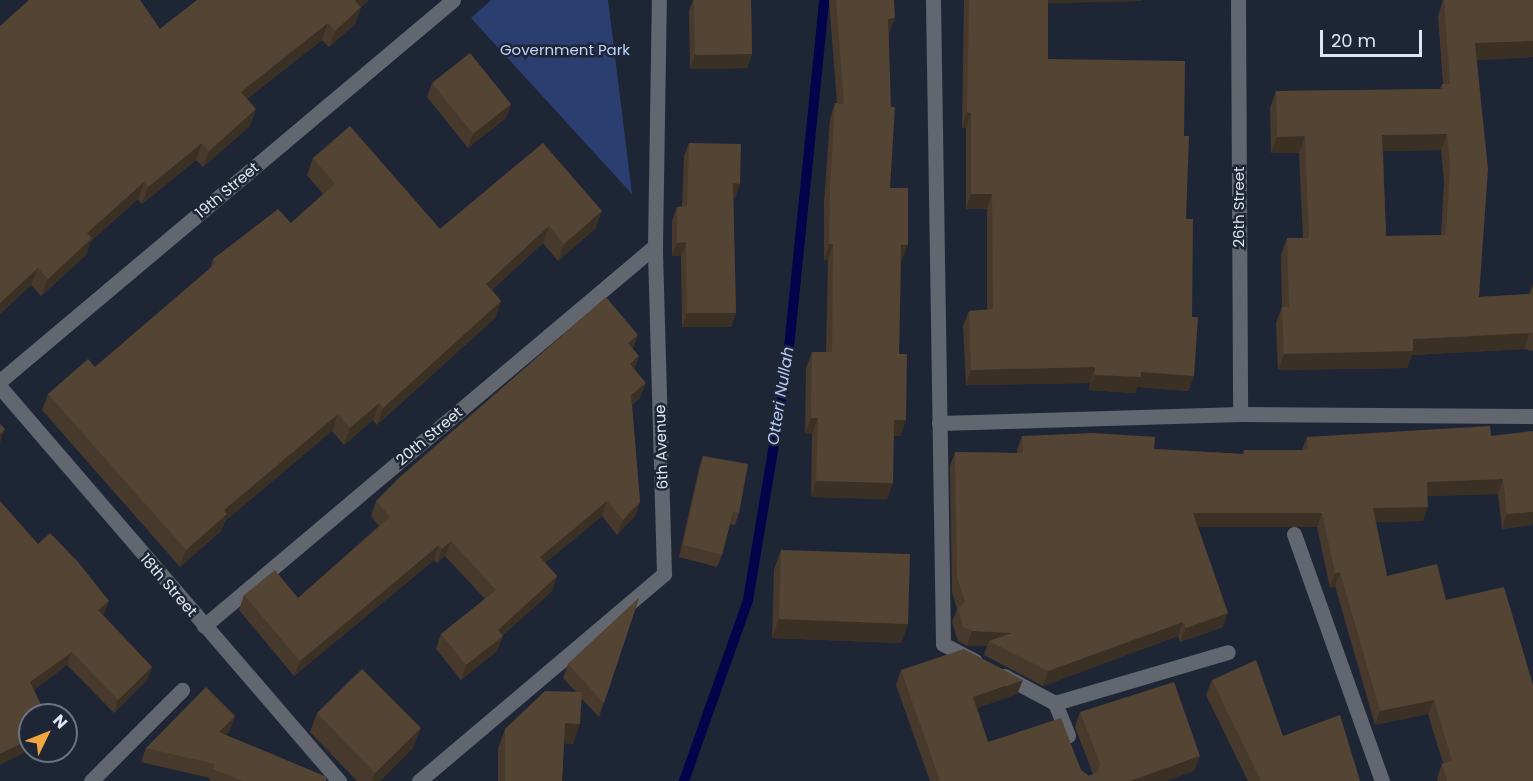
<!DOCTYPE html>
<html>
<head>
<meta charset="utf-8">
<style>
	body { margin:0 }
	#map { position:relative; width:1533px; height:781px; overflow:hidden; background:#1e2636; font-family:Poppins,sans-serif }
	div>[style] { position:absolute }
	.green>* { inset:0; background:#2b3e70 }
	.stream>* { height:10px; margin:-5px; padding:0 5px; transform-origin:5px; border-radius:5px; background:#02034b }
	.lane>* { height:15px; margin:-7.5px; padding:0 7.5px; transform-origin:7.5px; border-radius:7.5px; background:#62666f }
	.street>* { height:15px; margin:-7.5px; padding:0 7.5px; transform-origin:7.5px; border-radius:7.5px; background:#62666f }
	.wall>* { inset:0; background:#473a2d }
	.shaded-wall>* { inset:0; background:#3a3024 }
	.building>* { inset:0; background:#534434 }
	span { translate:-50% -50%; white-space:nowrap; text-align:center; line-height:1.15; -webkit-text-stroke:5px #1e2636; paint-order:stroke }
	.park-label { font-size:15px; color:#c2d5ff }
	.street-label { font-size:15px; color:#e0e6f1 }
	.water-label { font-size:16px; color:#b8caf4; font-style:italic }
	.north { position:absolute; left:18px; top:703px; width:60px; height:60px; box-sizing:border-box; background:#1e2636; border:2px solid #6c7381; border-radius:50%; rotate:47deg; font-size:16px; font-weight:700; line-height:24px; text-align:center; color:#e0e6f1 }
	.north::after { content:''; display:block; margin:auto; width:21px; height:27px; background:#f2a541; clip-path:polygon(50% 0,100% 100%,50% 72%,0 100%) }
	.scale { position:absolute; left:1320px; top:30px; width:102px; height:27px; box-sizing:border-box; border:3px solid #e0e6f1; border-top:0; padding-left:8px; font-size:18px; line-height:21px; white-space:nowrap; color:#e0e6f1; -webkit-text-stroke:4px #1e2636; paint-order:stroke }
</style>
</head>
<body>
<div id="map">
	<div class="green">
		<div style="clip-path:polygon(491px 0,608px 0,632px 194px,471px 18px)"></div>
	</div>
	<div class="stream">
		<div style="left:684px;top:781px;width:192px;rotate:-70.5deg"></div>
		<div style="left:748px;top:600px;width:236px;rotate:-80.5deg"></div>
		<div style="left:787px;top:367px;width:369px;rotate:-84.2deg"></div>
	</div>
	<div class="lane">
		<div style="left:91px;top:781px;width:129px;rotate:-45deg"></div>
	</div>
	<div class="street">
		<div style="left:933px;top:0;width:644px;rotate:89.11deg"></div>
		<div style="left:943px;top:644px;width:36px;rotate:28deg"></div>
		<div style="left:1238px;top:0;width:414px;rotate:89.7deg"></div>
		<div style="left:0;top:381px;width:592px;rotate:-40.07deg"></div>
		<div style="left:0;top:387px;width:520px;rotate:49.29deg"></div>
		<div style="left:939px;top:423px;width:301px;rotate:-1.7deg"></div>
		<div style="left:1240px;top:414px;width:293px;rotate:0.4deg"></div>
		<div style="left:1294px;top:534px;width:262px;rotate:70.4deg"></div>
		<div style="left:204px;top:626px;width:590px;rotate:-40.12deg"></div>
		<div style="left:1004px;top:676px;width:58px;rotate:27.9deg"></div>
		<div style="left:1055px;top:703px;width:35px;rotate:68deg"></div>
		<div style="left:1055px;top:703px;width:180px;rotate:-16.4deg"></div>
		<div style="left:419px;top:781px;width:321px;rotate:-40.2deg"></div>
		<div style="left:664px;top:574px;width:328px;rotate:-91.6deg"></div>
		<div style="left:655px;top:246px;width:246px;rotate:-89.1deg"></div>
	</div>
	<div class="wall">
		<div style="clip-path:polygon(197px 0,369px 0,361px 7px,355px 24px,329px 47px,322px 40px,247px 99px,250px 126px,203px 167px,196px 160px,142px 204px,138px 199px,91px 241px,86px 255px,41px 296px,31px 285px,0 314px,0 26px,160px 29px)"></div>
		<div style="clip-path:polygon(693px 0,751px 0,752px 54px,747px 68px,690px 69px,689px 11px)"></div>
		<div style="clip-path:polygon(829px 0,894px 0,889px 34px,890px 188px,902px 261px,901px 261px,899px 354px,906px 420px,900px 436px,894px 436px,887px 499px,811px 497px,812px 434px,805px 434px,806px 368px,812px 352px,826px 352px,828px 260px,824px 260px,824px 203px,830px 119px,835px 103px,837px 104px)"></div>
		<div style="clip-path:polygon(954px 0,1142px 0,1141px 1px,1048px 3px,1048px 59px,1184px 136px,1186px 219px,1192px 317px,1194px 376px,1188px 391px,1137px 387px,1135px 393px,1089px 390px,1090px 383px,966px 385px,963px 326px,969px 311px,987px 310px,987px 209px,966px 209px,966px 128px,962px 128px,964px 0)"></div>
		<div style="clip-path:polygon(evenodd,1443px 0,1533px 0,1533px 57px,1477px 60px,1479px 297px,1529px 294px,1533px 284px,1533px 351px,1524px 349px,1412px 355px,1407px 368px,1278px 370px,1276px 323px,1282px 307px,1281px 255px,1287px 238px,1303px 238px,1299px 153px,1271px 153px,1270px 108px,1276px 91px,1440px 89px,1442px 84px,1443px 84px,1438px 16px,1443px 0,1441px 150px,1444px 181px,1441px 235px,1386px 236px,1383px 151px,1441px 150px)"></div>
		<div style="clip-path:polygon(432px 83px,511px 104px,506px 118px,468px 148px,427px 97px)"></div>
		<div style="clip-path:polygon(543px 143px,596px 228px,558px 261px,543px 243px,492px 290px,501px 301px,495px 318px,377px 425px,373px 420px,344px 445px,332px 431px,225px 521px,221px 531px,180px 567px,42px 410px,48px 394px,95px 367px,210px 269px,213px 259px,291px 223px,323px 194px,307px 175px,313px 158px,440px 229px)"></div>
		<div style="clip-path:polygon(689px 143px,740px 184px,735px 198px,733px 198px,736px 313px,731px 327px,682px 327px,681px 256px,672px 256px,672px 221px,677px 207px,682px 207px,684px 156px)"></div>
		<div style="clip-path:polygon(638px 335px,633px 348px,634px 369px,640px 398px,632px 405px,640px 502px,635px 516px,617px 535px,602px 516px,545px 563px,557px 576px,552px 591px,502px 636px,497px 651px,461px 680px,436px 649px,441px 634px,485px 599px,445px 556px,437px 563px,434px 560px,294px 676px,239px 610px,244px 595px,298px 598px,379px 526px,371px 516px,376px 501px)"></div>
		<div style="clip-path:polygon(1022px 436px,1154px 449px,1243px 454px,1244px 450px,1302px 450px,1307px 437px,1491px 436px,1532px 525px,1502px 529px,1498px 494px,1427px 496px,1423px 521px,1376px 522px,1387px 576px,1446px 600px,1533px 781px,1438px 781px,1437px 778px,1442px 764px,1443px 763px,1428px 714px,1375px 725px,1335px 586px,1330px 588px,1317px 527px,1198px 527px,1223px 627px,1180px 642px,1178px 636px,1043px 686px,984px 655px,987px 646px,967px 646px,958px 641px,952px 622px,957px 609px,952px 592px,950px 466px,955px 452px,1017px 453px,1017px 450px)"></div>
		<div style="clip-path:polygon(703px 456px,739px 513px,735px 525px,730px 524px,722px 555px,717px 567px,679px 557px,699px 468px)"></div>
		<div style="clip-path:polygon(38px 544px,109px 601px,103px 615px,152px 667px,147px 680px,114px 713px,67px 665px,34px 690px)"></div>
		<div style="clip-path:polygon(781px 550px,908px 624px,901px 643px,772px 638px,774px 570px)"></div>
		<div style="clip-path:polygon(639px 598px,599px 717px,581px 698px,573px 744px,564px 743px,562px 781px,498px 781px,498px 749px,505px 729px,576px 692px,563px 678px,568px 664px)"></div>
		<div style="clip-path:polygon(901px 670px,1017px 694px,977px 708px,988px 742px,1081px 770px,1089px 776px,1093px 774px,1075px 727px,1080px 712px,1194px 771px,1166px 781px,930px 781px,896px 685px)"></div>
		<div style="clip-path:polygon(1212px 680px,1283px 736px,1360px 781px,1248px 781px,1206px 695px)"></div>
		<div style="clip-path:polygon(317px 713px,413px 748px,380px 781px,357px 781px,310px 732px)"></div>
		<div style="clip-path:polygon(235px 716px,230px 730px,225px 735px,326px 781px,209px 781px,210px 778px,141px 762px,146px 748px)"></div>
	</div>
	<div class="shaded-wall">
		<div style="clip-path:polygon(356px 0,369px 0,349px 18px)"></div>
		<div style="clip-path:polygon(1044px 0,1142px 0,1141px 1px,1043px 3px)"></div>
		<div style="clip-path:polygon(361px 7px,355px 24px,329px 47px,335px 31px)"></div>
		<div style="clip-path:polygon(895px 18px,889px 34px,882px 35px,888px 19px)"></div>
		<div style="clip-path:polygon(328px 23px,322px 40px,235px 108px,241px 92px)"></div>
		<div style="clip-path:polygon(1533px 41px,1533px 57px,1469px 60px,1475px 43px)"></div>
		<div style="clip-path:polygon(752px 54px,747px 68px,690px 69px,695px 55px)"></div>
		<div style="clip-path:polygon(511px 104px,506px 118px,468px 148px,473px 134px)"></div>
		<div style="clip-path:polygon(256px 109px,250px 126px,203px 167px,209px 151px)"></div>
		<div style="clip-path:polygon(967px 112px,971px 113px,966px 128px,962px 128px)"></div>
		<div style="clip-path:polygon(1447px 134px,1441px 150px,1376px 151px,1382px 135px)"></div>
		<div style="clip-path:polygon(1305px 136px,1299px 153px,1271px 153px,1277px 137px)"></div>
		<div style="clip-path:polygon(202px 143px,196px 160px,142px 204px,148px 187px)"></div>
		<div style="clip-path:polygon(144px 182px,138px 199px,91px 241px,86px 255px,41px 296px,48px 279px,87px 233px)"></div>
		<div style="clip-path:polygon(733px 183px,740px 184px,735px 198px,728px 197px)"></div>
		<div style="clip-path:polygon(971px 194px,992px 194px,987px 209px,966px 209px)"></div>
		<div style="clip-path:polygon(602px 211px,596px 228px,558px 261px,564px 244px)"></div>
		<div style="clip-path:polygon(549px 226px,543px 243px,480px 300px,486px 284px)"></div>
		<div style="clip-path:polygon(686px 242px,681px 256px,672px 256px,677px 243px)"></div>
		<div style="clip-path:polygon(829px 244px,833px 244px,828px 260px,824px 260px)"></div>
		<div style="clip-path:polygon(901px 245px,908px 245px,902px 261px,895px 261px)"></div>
		<div style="clip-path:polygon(38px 268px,31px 285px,0 314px,0 303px)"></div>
		<div style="clip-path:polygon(501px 301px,495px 318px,377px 425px,383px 408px)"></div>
		<div style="clip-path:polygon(687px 313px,736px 313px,731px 327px,682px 327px)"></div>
		<div style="clip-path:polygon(1530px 333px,1524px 349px,1412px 355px,1407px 368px,1278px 370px,1284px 354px,1413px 339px)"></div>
		<div style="clip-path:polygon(638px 335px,632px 350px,628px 343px)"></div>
		<div style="clip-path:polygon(639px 356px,634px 371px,630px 364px)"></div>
		<div style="clip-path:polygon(1095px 367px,1090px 383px,966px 385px,971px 370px)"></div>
		<div style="clip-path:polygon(1141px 372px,1194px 376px,1188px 391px,1137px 387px,1135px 393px,1089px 390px,1095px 375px)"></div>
		<div style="clip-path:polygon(646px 383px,640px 398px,625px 410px,631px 395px)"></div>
		<div style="clip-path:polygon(379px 403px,373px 420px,344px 445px,350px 428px)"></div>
		<div style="clip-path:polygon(338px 414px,332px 431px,225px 521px,221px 531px,180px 567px,186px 550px,224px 510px)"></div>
		<div style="clip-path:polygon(811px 418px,818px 418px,812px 434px,805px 434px)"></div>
		<div style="clip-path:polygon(894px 420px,906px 420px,900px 436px,888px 436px)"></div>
		<div style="clip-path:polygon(5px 429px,0 443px,0 434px)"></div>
		<div style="clip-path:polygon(1503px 479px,1498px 494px,1422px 496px,1427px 482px)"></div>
		<div style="clip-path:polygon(816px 481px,893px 483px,887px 499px,811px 497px)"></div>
		<div style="clip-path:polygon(607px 501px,602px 516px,534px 572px,540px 557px)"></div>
		<div style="clip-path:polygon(640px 502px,635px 516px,617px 535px,623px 520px)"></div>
		<div style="clip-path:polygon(1428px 507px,1423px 521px,1367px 522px,1373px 508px)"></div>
		<div style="clip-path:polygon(1533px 512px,1533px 523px,1532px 525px,1502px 529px,1507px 514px)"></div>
		<div style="clip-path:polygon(1193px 513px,1322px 513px,1317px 527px,1188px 527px)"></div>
		<div style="clip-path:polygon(451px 541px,445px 556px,437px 563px,442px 549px)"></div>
		<div style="clip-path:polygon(439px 545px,434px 560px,294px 676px,300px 661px)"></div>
		<div style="clip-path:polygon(1340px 572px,1335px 586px,1330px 588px,1335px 573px)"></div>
		<div style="clip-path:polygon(557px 576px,552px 591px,501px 637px,503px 636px,497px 651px,461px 680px,466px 665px,498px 630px)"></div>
		<div style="clip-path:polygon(109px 601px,104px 614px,93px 623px,98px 610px)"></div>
		<div style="clip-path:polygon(1228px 613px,1223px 627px,1180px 642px,1186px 628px)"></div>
		<div style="clip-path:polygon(779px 619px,908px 624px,901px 643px,772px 638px)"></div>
		<div style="clip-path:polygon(1183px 622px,1178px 636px,1043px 686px,1048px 671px)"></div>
		<div style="clip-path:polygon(972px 631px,1012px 633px,989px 641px,987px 646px,967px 646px)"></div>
		<div style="clip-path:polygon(72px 652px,67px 665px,26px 696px,30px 682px)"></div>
		<div style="clip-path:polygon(152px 667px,147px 680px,114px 713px,118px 700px)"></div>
		<div style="clip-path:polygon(1023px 680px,1017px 694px,968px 711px,973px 697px)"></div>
		<div style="clip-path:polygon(1434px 700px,1428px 714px,1375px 725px,1380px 711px)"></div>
		<div style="clip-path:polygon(235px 716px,230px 730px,214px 746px,219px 732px)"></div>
		<div style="clip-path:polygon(565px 723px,580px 724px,573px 744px,557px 743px)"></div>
		<div style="clip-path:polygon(421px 728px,413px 748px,380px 781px,372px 781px,375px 773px)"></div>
		<div style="clip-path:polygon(30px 739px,30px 750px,0 765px,0 754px)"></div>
		<div style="clip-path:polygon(1200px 756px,1194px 771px,1166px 781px,1130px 781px)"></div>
	</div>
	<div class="building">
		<div style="clip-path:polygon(29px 0,140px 0,160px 29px,197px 0,356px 0,355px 1px,361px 7px,335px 31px,328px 23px,241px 92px,256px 109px,209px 151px,202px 143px,148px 187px,144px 182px,87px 233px,92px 238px,48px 279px,38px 268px,0 303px,0 26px)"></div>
		<div style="clip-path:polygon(694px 0,751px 0,752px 54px,695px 55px)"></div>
		<div style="clip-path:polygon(836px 0,894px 0,895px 18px,888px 19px,891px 107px,895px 107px,890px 188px,908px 188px,908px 245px,901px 245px,899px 354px,907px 354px,906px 420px,894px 420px,893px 483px,816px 481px,818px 418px,811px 418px,812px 352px,832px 352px,833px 244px,829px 244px,830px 187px,835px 103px,844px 104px)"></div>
		<div style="clip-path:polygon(969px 0,1048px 0,1048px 59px,1185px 61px,1184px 136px,1189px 136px,1186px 219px,1193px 219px,1192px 317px,1198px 317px,1194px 376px,1141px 372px,1141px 377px,1095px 375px,1095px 367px,971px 370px,969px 311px,993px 309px,992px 194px,971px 194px,971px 113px,967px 112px)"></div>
		<div style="clip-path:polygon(evenodd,1444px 0,1533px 0,1533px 41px,1475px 43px,1488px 169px,1479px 297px,1532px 294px,1533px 286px,1533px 333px,1413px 339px,1413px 351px,1284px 354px,1282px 307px,1289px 307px,1287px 238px,1309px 238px,1305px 136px,1277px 137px,1276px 91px,1443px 89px,1442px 84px,1450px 84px,1444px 0,1447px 134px,1450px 165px,1446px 235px,1386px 236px,1382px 135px,1447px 134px)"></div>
		<div style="clip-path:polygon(470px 53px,511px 104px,473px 134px,432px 83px)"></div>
		<div style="clip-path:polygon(350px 126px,440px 229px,543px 143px,602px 211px,564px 244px,549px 226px,486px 284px,501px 301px,383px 408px,379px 403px,350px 428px,338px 414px,224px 510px,227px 514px,186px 550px,48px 394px,88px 359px,95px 367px,216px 263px,213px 259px,278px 209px,291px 223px,335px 184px,313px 158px)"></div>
		<div style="clip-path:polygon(689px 143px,741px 144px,740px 184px,733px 183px,736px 313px,687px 313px,686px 242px,677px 243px,677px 207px,687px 206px)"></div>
		<div style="clip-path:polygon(606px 297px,638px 335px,628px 343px,639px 356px,630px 364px,646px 383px,631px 395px,640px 502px,623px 520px,607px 501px,540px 557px,557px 576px,498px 630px,503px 636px,466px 665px,441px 634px,496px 590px,451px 541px,442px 549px,439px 545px,300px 661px,244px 595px,275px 570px,298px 598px,390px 517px,376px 501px,400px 477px)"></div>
		<div style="clip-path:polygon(0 424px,5px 429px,0 434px)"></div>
		<div style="clip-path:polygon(1490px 426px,1491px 436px,1533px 431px,1533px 512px,1507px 514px,1503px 479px,1427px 482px,1428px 507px,1373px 508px,1387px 576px,1437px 564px,1446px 600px,1504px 587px,1533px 685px,1533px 781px,1447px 781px,1442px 764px,1452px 761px,1434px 700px,1380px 711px,1340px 572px,1335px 573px,1322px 513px,1193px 513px,1228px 613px,1186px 628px,1183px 622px,1048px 671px,989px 641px,1012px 633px,972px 631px,963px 627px,958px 608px,965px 602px,957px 577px,955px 452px,1023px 453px,1022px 436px,1093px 433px,1155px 437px,1154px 449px,1244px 454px,1244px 450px,1308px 450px,1307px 437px)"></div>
		<div style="clip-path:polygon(703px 456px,748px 464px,739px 513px,733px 512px,722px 555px,683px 545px)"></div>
		<div style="clip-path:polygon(0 501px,38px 544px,50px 533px,78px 562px,109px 601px,98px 610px,152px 667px,118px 700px,72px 652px,30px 682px,46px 715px,30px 715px,30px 739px,0 754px)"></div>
		<div style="clip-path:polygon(781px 550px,910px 554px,908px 624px,779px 619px)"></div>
		<div style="clip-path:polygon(639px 598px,604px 703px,568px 664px)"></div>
		<div style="clip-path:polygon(964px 649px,1023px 680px,973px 697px,988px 742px,1061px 718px,1081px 770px,1089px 776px,1098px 772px,1100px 763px,1080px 712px,1174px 682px,1200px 756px,1130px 781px,940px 781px,901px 670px)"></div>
		<div style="clip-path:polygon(1256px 660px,1283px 736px,1340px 715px,1360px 781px,1261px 781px,1212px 680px)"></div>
		<div style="clip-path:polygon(362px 669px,421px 728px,375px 773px,317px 713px)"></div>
		<div style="clip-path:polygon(206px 687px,235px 716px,219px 732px,327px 777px,326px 781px,243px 781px,213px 769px,215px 764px,146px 748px)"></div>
		<div style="clip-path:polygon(545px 691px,582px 692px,580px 724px,565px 723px,562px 781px,505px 781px,505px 729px)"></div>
	</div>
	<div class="park-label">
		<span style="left:565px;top:50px">Government Park</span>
	</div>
	<div class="street-label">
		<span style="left:227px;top:190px;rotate:-40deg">19th Street</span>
		<span style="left:1239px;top:207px;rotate:-90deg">26th Street</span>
		<span style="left:429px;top:436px;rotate:-40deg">20th Street</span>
		<span style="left:661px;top:447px;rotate:-92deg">6th Avenue</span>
		<span style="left:169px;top:585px;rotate:49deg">18th Street</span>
	</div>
	<div class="water-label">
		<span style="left:781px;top:396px;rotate:-81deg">Otteri Nullah</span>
	</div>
	<div class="north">N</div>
	<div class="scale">20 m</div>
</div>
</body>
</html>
